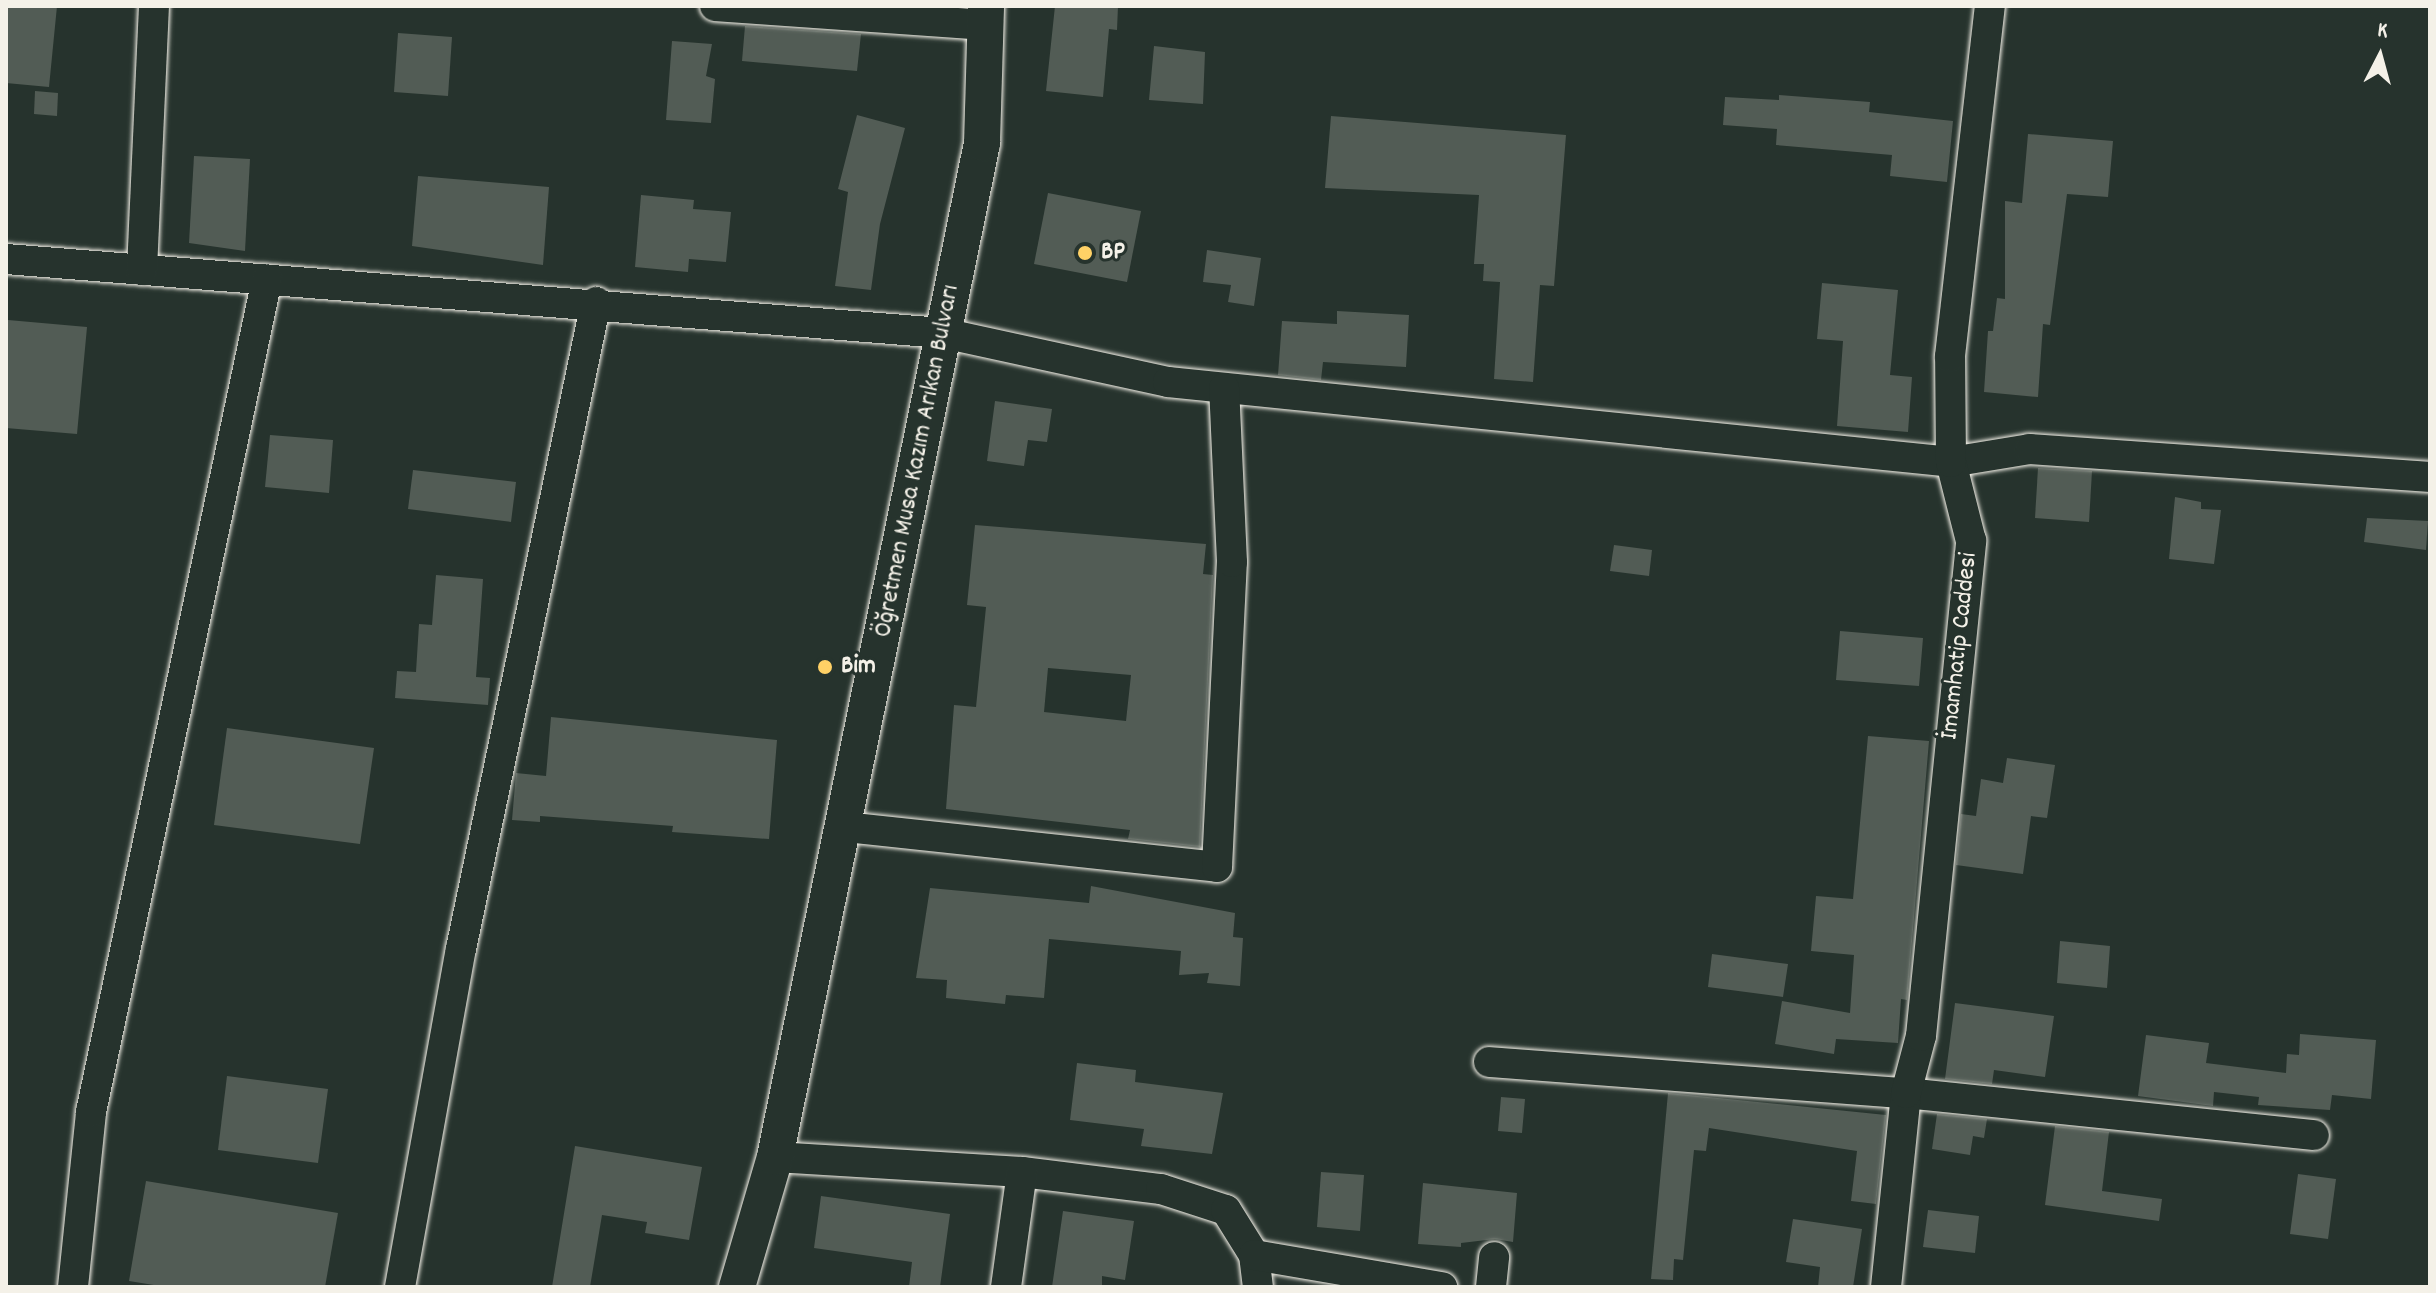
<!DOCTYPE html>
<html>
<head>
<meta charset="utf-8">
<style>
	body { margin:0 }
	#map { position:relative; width:2436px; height:1293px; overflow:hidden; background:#26332d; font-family:Dekko,sans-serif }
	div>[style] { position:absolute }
	.building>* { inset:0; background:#525c55 }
	.roads { filter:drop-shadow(0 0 2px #f4f1e8) drop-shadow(0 0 2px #f4f1e8) }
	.minor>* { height:30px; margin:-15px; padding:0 15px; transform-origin:15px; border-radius:15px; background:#26332d }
	.tertiary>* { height:36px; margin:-18px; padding:0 18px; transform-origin:18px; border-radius:18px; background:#26332d }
	.dots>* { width:22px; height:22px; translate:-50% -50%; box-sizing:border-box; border:4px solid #26332d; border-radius:50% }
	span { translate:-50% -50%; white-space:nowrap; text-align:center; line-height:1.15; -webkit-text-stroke:6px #26332d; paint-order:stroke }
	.poi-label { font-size:26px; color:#f4f1e8; font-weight:700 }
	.left { translate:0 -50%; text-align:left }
	.street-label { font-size:26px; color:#f4f1e8 }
	.frame { position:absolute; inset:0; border:8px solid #f4f1e8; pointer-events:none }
	.north { position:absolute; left:2340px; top:16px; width:80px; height:80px; -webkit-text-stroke:6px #26332d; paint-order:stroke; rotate:6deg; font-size:22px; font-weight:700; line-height:32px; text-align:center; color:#f4f1e8 }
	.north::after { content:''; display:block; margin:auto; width:28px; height:36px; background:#f4f1e8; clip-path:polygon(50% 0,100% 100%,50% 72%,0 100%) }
</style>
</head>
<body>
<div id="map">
	<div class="building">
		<div style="clip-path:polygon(6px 6px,57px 6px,49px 87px,6px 83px)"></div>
		<div style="clip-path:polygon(1055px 6px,1118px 6px,1117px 30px,1109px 29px,1103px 97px,1046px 91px)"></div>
		<div style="clip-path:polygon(745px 26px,861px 34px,857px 71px,742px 61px)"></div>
		<div style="clip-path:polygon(398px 33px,452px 37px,448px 96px,394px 92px)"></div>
		<div style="clip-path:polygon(672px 41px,712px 44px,706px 76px,715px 79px,711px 123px,666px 120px)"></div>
		<div style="clip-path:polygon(1154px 46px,1205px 52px,1203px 104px,1149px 100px)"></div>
		<div style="clip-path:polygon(35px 91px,58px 93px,57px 116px,34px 114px)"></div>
		<div style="clip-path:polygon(1779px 95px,1870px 102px,1869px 112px,1953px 121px,1947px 182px,1890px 176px,1892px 155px,1776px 145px,1777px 129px,1723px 125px,1725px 97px,1779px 100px)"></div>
		<div style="clip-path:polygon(857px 115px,905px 128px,880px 224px,871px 290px,835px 286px,848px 192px,838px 189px)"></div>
		<div style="clip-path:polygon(1331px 116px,1566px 135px,1554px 286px,1540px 285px,1533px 382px,1494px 379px,1500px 282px,1483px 281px,1484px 264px,1474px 264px,1479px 195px,1325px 188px)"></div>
		<div style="clip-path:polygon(2028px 134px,2113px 141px,2108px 197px,2067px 194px,2050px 325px,2043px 324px,2038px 397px,1984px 392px,1988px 331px,1993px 331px,1997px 298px,2005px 299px,2005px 201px,2022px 203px)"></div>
		<div style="clip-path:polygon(194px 156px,250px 159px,245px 251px,189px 243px)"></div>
		<div style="clip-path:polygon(418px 176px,549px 187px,543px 265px,412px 246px)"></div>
		<div style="clip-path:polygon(1048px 193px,1141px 211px,1127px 282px,1034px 264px)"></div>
		<div style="clip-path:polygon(641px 195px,694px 200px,693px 209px,731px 212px,726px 262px,689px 259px,688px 272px,635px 267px)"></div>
		<div style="clip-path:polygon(1207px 250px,1261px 258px,1254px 306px,1228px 302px,1231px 285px,1203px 282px)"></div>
		<div style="clip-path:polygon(1822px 283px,1898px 290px,1890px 375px,1912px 377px,1908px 432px,1837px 426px,1843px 341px,1817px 339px)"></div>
		<div style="clip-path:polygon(1337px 311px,1409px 315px,1406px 367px,1323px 362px,1321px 380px,1278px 375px,1282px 321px,1337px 324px)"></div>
		<div style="clip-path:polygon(8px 320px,87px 327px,77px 434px,6px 428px)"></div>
		<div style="clip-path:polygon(995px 401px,1052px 409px,1047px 442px,1028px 440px,1024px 466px,987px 461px)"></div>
		<div style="clip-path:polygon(270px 435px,333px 440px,329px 493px,265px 487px)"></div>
		<div style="clip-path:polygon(2038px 468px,2092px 471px,2089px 522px,2035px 518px)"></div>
		<div style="clip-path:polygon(413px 470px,516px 482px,511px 522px,408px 509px)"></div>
		<div style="clip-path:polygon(2175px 497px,2201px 502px,2201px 509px,2221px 510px,2214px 564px,2169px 559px)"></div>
		<div style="clip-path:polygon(2367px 518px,2428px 521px,2426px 550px,2364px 542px)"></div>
		<div style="clip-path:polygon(evenodd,975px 525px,1206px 544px,1203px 574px,1213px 575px,1200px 847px,1128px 839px,1130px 830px,946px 809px,954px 705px,976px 707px,986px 607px,967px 605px,975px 525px,1048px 668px,1131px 675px,1126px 721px,1044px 712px,1048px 668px)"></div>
		<div style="clip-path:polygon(1614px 545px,1652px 550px,1649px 576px,1610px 571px)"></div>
		<div style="clip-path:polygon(436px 575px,483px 579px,476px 677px,490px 678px,488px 705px,395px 698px,397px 671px,416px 672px,419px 624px,432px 625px)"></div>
		<div style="clip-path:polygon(1840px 631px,1923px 638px,1919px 686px,1836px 680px)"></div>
		<div style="clip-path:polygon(551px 717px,777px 740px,769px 839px,672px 832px,673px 826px,540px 816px,540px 822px,512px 820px,516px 773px,546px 776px)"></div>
		<div style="clip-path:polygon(227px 728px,374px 748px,360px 844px,214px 825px)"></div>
		<div style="clip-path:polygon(1868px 736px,1929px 741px,1907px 1000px,1901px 999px,1898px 1043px,1836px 1039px,1834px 1054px,1775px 1044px,1782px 1001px,1850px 1013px,1854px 955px,1811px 951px,1816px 896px,1853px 899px)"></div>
		<div style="clip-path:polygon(2007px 758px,2055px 765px,2047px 818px,2031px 816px,2023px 874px,1956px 865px,1961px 814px,1976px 816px,1981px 779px,2003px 783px)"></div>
		<div style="clip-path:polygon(1091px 886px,1235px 913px,1233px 937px,1243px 938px,1240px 986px,1207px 983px,1209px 973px,1179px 975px,1181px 951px,1049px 939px,1044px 998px,1006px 995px,1005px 1004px,946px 998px,947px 980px,916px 978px,930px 888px,1089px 903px)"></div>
		<div style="clip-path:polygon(2060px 941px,2110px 946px,2107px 988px,2057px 983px)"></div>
		<div style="clip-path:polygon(1712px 954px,1788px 964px,1783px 997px,1708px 987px)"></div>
		<div style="clip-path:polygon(1955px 1003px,2054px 1016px,2045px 1077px,1994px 1070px,1992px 1084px,1945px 1079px)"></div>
		<div style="clip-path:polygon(2300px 1034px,2376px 1040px,2371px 1099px,2332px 1095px,2330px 1110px,2258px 1105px,2259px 1097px,2214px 1092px,2213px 1106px,2138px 1096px,2146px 1035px,2209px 1043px,2206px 1063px,2286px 1073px,2287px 1054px,2299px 1055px)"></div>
		<div style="clip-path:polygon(1077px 1063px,1136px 1070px,1135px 1082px,1223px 1093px,1212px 1154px,1141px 1146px,1144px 1129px,1070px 1120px)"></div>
		<div style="clip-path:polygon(227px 1076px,328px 1089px,318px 1163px,218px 1150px)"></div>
		<div style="clip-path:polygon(1668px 1093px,1886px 1115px,1876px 1204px,1851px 1201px,1857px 1151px,1709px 1128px,1706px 1151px,1694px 1150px,1683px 1260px,1674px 1259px,1673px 1280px,1651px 1279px)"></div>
		<div style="clip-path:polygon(1501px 1097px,1525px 1099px,1522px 1133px,1498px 1131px)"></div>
		<div style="clip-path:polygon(1937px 1114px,1987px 1119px,1984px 1138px,1973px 1136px,1970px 1155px,1932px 1149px)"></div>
		<div style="clip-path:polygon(2055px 1126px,2109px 1132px,2102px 1191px,2162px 1199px,2159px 1221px,2045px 1205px)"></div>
		<div style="clip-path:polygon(575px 1146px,702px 1167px,689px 1240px,645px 1233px,647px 1222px,602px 1215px,590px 1287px,552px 1287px)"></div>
		<div style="clip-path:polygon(1321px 1172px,1364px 1175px,1360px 1231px,1317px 1227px)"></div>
		<div style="clip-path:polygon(2298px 1174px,2336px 1179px,2328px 1239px,2290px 1234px)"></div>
		<div style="clip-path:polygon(146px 1181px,338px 1213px,325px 1287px,166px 1287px,129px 1281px)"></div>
		<div style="clip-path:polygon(1423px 1183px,1517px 1193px,1513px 1242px,1495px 1239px,1461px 1243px,1461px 1247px,1418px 1244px)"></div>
		<div style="clip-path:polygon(821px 1196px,950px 1214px,940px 1287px,909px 1287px,912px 1262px,814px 1248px)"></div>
		<div style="clip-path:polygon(1928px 1210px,1979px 1216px,1975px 1253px,1923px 1247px)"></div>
		<div style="clip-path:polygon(1063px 1211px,1134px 1221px,1125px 1280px,1102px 1276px,1102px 1287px,1052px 1287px)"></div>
		<div style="clip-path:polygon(1793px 1219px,1862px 1229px,1853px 1287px,1818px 1287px,1820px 1267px,1786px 1262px)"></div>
	</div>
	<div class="roads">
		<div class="minor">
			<div style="left:715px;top:6px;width:271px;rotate:4deg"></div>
			<div style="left:6px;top:259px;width:940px;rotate:4.52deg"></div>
			<div style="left:943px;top:333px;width:230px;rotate:12.3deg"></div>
			<div style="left:1168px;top:382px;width:787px;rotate:5.83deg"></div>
			<div style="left:1951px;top:462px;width:80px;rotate:-9.3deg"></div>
			<div style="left:2030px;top:449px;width:401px;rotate:4deg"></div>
			<div style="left:142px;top:270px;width:264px;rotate:-87.4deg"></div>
			<div style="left:845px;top:827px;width:374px;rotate:6.1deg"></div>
			<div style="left:1217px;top:867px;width:305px;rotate:-87.2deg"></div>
			<div style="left:1232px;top:562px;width:174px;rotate:-92.6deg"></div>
			<div style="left:1489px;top:1062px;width:418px;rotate:4.3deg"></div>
			<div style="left:1906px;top:1093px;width:410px;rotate:5.9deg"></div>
			<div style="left:775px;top:1157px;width:247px;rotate:3.5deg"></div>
			<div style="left:1022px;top:1172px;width:140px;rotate:7deg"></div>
			<div style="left:1161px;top:1189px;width:68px;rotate:17.9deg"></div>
			<div style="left:1226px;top:1210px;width:53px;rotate:58.1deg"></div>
			<div style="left:1254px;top:1255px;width:32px;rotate:83deg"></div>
			<div style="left:1254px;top:1255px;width:191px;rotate:9.7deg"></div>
			<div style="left:73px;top:1287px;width:176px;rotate:-84.1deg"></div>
			<div style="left:91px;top:1112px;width:851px;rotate:-78.07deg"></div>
			<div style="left:400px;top:1287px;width:343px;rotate:-79.8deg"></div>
			<div style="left:461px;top:949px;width:661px;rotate:-78.21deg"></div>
			<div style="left:1006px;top:1287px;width:116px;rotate:-82.1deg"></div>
			<div style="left:1491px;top:1287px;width:30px;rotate:-84deg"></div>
			<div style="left:1886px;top:1287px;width:195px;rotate:-84.1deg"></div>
			<div style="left:1906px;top:1093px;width:59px;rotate:-75.3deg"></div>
			<div style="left:1921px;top:1036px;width:498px;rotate:-84.2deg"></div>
			<div style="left:1971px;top:541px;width:81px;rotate:-104.2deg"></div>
			<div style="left:1951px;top:462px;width:106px;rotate:-90.5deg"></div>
			<div style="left:1950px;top:356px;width:352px;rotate:-83.5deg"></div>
		</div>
		<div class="tertiary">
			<div style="left:737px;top:1287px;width:135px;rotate:-73.7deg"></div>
			<div style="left:775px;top:1157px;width:1035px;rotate:-78.46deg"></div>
			<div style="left:982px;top:143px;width:137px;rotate:-88.3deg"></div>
		</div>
	</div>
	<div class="dots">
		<div style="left:1085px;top:253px;background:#ffd166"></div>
		<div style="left:825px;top:667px;background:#ffd166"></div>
	</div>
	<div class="poi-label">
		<span class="left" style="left:1101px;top:253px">BP</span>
		<span class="left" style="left:841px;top:667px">Bim</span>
	</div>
	<div class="street-label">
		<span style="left:918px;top:461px;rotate:-79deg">Öğretmen Musa Kazım Arıkan Bulvarı</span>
		<span style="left:1960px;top:646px;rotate:-84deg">İmamhatip Caddesi</span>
	</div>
	<div class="frame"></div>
	<div class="north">K</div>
</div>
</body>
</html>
